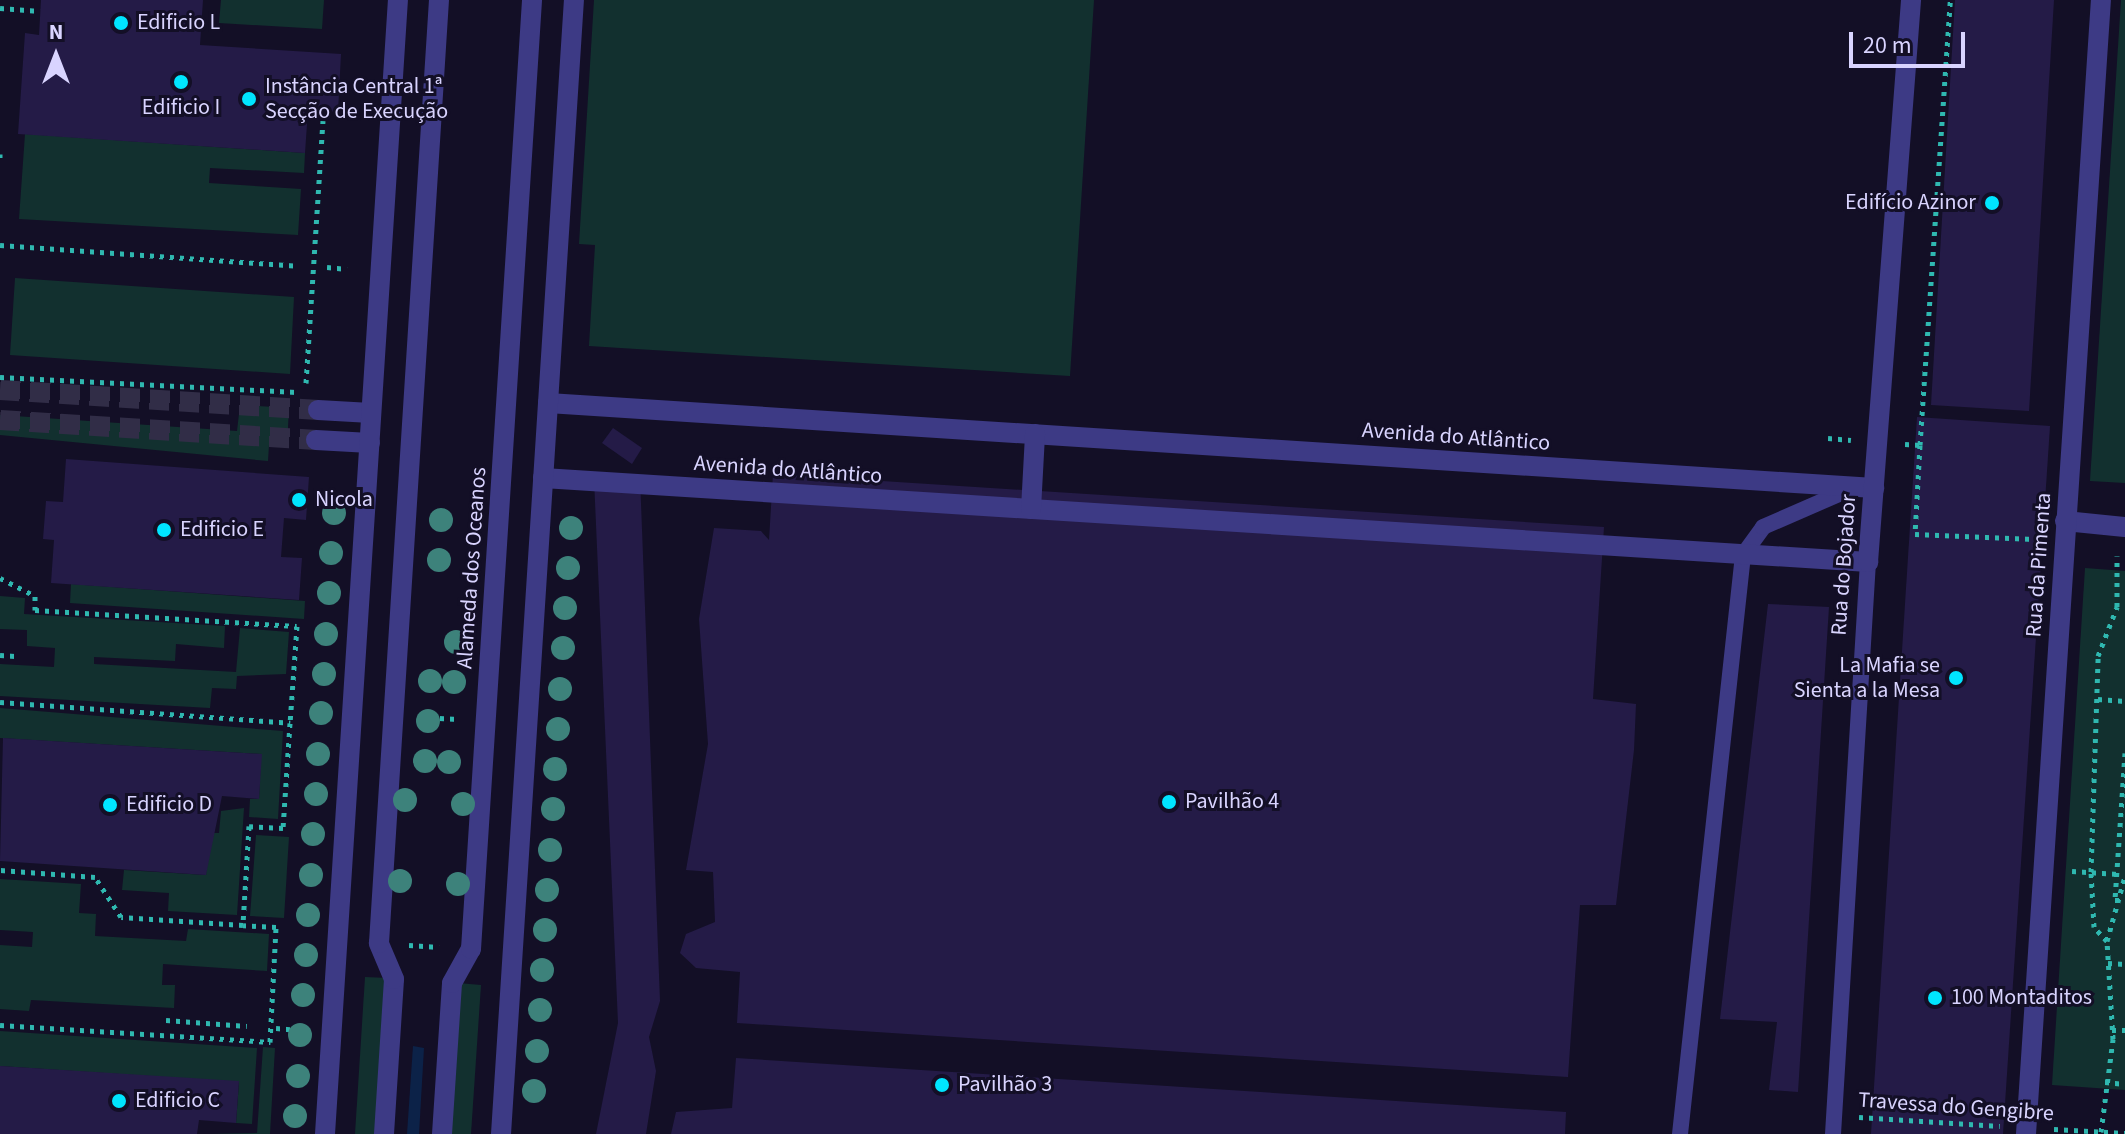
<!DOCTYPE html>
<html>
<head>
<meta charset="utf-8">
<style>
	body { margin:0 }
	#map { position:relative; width:2125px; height:1134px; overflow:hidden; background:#130f26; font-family:"Source Sans 3",sans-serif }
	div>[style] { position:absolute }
	.green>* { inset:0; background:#12302f }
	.water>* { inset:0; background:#0c2248 }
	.building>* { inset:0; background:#241b47 }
	.street-tunnel>* { height:20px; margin-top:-10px; transform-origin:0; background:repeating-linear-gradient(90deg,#312d47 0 20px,transparent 0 30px) }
	.path>* { height:5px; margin-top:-2.5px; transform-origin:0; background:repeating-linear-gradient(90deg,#2fb8b0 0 4px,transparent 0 10px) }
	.lane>* { height:16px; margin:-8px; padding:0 8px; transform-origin:8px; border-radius:8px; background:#3d3a85 }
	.street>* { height:20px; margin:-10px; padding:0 10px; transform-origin:10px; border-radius:10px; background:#3d3a85 }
	.trees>* { width:24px; height:24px; margin:-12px; border-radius:50%; background:#3d827b }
	.dots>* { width:22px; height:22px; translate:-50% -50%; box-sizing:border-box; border:4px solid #130f26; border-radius:50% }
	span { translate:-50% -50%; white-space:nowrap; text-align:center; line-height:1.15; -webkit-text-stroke:6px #130f26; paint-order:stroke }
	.poi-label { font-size:22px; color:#d9d4ff }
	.left { translate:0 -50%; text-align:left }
	.right { translate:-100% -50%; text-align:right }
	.street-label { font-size:22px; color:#d9d4ff }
	.north { position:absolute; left:16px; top:16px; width:80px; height:80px; -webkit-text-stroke:6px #130f26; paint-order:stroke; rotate:0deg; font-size:22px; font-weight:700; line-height:32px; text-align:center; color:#d9d4ff }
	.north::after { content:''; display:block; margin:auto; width:28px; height:36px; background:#d9d4ff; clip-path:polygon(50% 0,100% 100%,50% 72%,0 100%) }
	.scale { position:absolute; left:1849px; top:32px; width:116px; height:36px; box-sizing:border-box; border:4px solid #d9d4ff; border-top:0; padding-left:10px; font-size:24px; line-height:28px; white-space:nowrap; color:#d9d4ff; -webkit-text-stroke:6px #130f26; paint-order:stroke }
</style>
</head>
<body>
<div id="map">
	<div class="green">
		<div style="clip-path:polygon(221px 0,324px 0,322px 29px,219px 23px)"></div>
		<div style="clip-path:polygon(594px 0,1094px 0,1070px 376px,589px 346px,595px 245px,579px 244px)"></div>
		<div style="clip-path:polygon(2121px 0,2125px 0,2125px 483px,2090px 481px)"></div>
		<div style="clip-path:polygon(25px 134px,305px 153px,304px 173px,210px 168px,209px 183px,301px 189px,298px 235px,19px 219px)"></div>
		<div style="clip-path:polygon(15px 278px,294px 297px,290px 374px,10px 355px)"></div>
		<div style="clip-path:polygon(240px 405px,289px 408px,287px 446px,269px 445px,268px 461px,0 435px,0 415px,237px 431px)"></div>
		<div style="clip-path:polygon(2085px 568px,2125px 571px,2125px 1090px,2052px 1085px)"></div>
		<div style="clip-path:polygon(71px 584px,305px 601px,304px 619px,70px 603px)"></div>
		<div style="clip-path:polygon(0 596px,25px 598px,24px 614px,225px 626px,224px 648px,176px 644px,175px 661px,94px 657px,94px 664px,236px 672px,240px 628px,289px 632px,286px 674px,237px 676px,236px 689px,212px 688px,210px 708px,0 696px,0 664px,54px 667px,55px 648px,27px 646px,27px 630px,0 629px)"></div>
		<div style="clip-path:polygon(0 708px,283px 731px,278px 819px,249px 817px,250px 799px,259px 799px,261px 754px,0 738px)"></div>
		<div style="clip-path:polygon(244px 808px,237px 915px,168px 911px,169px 893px,122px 890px,124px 870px,206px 875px,209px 833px,219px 833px,221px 811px)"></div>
		<div style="clip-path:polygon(256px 835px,289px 837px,284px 918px,250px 916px)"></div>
		<div style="clip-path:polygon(0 879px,81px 884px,79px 913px,96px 914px,95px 936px,186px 941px,188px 929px,269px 934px,267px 971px,163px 964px,162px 985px,175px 985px,174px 1008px,31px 1000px,29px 1011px,0 1009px,0 945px,32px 947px,33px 932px,0 930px)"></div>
		<div style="clip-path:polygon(365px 977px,388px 978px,378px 1134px,355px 1134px)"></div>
		<div style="clip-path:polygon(458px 983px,481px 985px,471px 1134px,448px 1134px)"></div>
		<div style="clip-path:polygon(0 1031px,257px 1048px,252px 1124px,236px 1123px,239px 1082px,0 1066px)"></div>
		<div style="clip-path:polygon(263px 1047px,275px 1048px,270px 1134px,210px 1134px,257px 1133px)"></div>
	</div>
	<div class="water">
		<div style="clip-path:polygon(413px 1046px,424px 1048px,419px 1134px,407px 1134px)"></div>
	</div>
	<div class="building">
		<div style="clip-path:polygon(41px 0,203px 0,200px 45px,341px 54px,338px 112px,308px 110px,305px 153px,18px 134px,25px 33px,39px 35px)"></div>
		<div style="clip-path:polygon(1955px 0,2054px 0,2029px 411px,1931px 405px)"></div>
		<div style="clip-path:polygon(1917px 417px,2050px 426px,2003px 1134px,1871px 1134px)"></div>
		<div style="clip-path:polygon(613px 428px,642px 448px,632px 464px,602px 443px)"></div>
		<div style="clip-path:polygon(66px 459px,309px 477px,306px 520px,284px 518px,281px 557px,302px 558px,299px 600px,51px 583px,54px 540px,43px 539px,46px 501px,63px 502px)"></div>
		<div style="clip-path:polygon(773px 474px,1604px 527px,1593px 699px,1636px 704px,1634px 750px,1616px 905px,1580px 905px,1568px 1077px,737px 1023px,740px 972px,696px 968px,680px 953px,686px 934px,715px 922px,713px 872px,686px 870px,708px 744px,699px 619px,714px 528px,761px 531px,769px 540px)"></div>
		<div style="clip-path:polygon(640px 477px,660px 1001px,649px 1037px,656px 1071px,646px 1134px,596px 1134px,618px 1023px,594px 479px)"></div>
		<div style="clip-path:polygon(1768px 604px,1829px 607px,1798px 1092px,1769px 1090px,1777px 1022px,1720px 1019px)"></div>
		<div style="clip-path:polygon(3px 738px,262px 754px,259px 799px,222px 796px,206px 875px,0 861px)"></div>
		<div style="clip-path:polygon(736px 1058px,1566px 1112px,1565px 1134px,671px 1134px,676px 1112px,732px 1108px)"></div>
		<div style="clip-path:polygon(0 1066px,239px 1081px,236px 1123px,199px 1120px,197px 1134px,0 1134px)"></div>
	</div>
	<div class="street-tunnel">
		<div style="left:0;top:390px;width:319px;rotate:3.6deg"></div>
		<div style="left:0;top:420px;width:317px;rotate:3.6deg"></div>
	</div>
	<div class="path">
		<div style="left:0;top:8px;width:40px;rotate:4.3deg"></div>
		<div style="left:0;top:154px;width:4px;rotate:90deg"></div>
		<div style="left:0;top:245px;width:298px;rotate:4deg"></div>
		<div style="left:327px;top:267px;width:20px;rotate:6deg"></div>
		<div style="left:0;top:377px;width:297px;rotate:2.9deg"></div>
		<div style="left:306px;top:383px;width:263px;rotate:-86.3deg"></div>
		<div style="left:1828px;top:438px;width:23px;rotate:5deg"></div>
		<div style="left:1905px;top:444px;width:15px;rotate:4deg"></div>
		<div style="left:1920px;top:445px;width:89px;rotate:93.2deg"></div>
		<div style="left:1915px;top:534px;width:121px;rotate:2.4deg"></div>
		<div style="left:1920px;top:445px;width:446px;rotate:-86.1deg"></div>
		<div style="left:0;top:578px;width:39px;rotate:27deg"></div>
		<div style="left:35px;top:596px;width:14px;rotate:90deg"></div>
		<div style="left:35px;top:610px;width:262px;rotate:3.5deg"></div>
		<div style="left:297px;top:626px;width:97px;rotate:94.1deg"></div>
		<div style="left:0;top:655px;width:15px;rotate:4deg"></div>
		<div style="left:2098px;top:699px;width:27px;rotate:4deg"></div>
		<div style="left:0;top:702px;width:291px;rotate:4.1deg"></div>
		<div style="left:290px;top:723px;width:105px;rotate:93.8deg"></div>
		<div style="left:283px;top:828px;width:34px;rotate:-177deg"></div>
		<div style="left:249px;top:826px;width:99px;rotate:93.5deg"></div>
		<div style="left:243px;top:925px;width:122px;rotate:-176.2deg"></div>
		<div style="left:121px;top:917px;width:48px;rotate:-123deg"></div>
		<div style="left:95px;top:877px;width:95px;rotate:-175.8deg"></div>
		<div style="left:420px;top:717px;width:38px;rotate:3deg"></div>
		<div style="left:2125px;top:753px;width:147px;rotate:93.9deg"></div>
		<div style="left:2115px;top:900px;width:10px"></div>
		<div style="left:2072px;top:871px;width:46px;rotate:3.7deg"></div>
		<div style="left:2107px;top:941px;width:19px;rotate:-133deg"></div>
		<div style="left:2094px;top:927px;width:55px;rotate:-93.1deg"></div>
		<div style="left:2091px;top:872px;width:216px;rotate:-88.1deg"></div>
		<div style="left:2098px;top:656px;width:53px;rotate:-68.8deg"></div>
		<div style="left:2117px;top:607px;width:51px;rotate:-90deg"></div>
		<div style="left:409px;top:945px;width:30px;rotate:4deg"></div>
		<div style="left:2108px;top:963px;width:17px;rotate:3deg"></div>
		<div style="left:166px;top:1020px;width:81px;rotate:4.2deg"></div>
		<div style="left:0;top:1025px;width:271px;rotate:3.6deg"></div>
		<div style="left:270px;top:1042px;width:115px;rotate:-87deg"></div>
		<div style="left:276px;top:927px;width:33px;rotate:-177deg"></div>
		<div style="left:276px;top:1028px;width:22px;rotate:5deg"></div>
		<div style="left:2112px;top:1030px;width:13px"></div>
		<div style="left:2105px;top:1082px;width:20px;rotate:6deg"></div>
		<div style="left:1859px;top:1117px;width:141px;rotate:3.7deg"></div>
		<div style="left:2054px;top:1129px;width:71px;rotate:3.2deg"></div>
		<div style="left:2101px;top:1132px;width:94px;rotate:-82.6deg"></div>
		<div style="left:2113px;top:1039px;width:98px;rotate:-93.5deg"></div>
		<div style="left:2107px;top:941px;width:67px;rotate:-74.5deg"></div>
	</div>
	<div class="lane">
		<div style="left:1680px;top:1134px;width:582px;rotate:-83.79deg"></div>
		<div style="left:1743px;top:555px;width:34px;rotate:-54deg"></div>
		<div style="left:1763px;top:527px;width:100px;rotate:-23.5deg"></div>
		<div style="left:1833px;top:1134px;width:573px;rotate:-86.5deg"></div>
	</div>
	<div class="street">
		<div style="left:548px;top:403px;width:1329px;rotate:3.67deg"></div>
		<div style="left:318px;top:410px;width:53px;rotate:3.2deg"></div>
		<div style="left:316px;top:440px;width:54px;rotate:3.2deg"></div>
		<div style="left:543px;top:478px;width:1328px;rotate:3.63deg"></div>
		<div style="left:1868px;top:562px;width:564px;rotate:-85.62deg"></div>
		<div style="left:1031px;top:509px;width:75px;rotate:-86.9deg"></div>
		<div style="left:2065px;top:521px;width:60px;rotate:5.7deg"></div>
		<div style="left:325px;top:1134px;width:1136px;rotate:-86.32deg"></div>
		<div style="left:384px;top:1134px;width:155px;rotate:-86.3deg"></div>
		<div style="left:394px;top:979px;width:39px;rotate:-113deg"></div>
		<div style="left:379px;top:943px;width:945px;rotate:-86.36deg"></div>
		<div style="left:442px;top:1134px;width:151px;rotate:-86.2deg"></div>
		<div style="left:452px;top:983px;width:39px;rotate:-61deg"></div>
		<div style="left:471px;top:949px;width:951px;rotate:-86.32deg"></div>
		<div style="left:501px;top:1134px;width:1136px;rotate:-86.32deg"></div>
		<div style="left:2026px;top:1134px;width:1136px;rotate:-86.22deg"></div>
	</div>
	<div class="trees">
		<div style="left:334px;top:513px"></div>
		<div style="left:441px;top:520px"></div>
		<div style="left:571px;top:528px"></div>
		<div style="left:331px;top:553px"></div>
		<div style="left:439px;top:560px"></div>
		<div style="left:568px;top:568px"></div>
		<div style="left:329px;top:593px"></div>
		<div style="left:565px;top:608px"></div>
		<div style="left:326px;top:634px"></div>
		<div style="left:456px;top:642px"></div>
		<div style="left:563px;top:648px"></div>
		<div style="left:324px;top:674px"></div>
		<div style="left:430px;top:681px"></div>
		<div style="left:454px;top:682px"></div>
		<div style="left:560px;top:689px"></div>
		<div style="left:321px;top:713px"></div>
		<div style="left:428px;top:721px"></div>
		<div style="left:558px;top:729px"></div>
		<div style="left:318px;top:754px"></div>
		<div style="left:425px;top:761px"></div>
		<div style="left:449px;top:762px"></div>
		<div style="left:555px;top:769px"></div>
		<div style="left:316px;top:794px"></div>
		<div style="left:405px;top:800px"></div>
		<div style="left:463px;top:804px"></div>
		<div style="left:553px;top:809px"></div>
		<div style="left:313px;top:834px"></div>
		<div style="left:550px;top:850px"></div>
		<div style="left:311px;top:875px"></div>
		<div style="left:400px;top:881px"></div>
		<div style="left:458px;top:884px"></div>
		<div style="left:547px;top:890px"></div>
		<div style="left:308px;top:915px"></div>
		<div style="left:545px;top:930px"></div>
		<div style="left:306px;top:955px"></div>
		<div style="left:542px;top:970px"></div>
		<div style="left:303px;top:995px"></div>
		<div style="left:540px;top:1010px"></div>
		<div style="left:300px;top:1035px"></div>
		<div style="left:537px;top:1051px"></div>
		<div style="left:298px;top:1076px"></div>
		<div style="left:534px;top:1091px"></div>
		<div style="left:295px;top:1116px"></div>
	</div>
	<div class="dots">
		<div style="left:121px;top:23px;background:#00e5ff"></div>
		<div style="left:181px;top:82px;background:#00e5ff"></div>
		<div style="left:249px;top:99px;background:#00e5ff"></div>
		<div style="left:1992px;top:203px;background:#00e5ff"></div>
		<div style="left:299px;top:500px;background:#00e5ff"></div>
		<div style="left:164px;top:530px;background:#00e5ff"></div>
		<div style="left:1956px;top:678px;background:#00e5ff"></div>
		<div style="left:1169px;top:802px;background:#00e5ff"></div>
		<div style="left:110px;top:805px;background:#00e5ff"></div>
		<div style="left:1935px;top:998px;background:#00e5ff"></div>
		<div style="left:942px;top:1085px;background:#00e5ff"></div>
		<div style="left:119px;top:1101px;background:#00e5ff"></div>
	</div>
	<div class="poi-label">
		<span class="left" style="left:137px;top:23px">Edificio L</span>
		<span class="left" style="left:265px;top:99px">Instância Central 1ª<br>Secção de Execução</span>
		<span style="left:181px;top:108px">Edificio I</span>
		<span class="right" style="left:1976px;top:203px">Edifício Azinor</span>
		<span class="left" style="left:315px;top:500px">Nicola</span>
		<span class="left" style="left:180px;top:530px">Edificio E</span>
		<span class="right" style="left:1940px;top:678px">La Mafia se<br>Sienta a la Mesa</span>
		<span class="left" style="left:1185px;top:802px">Pavilhão 4</span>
		<span class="left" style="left:126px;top:805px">Edificio D</span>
		<span class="left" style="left:1951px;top:998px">100 Montaditos</span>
		<span class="left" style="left:958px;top:1085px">Pavilhão 3</span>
		<span class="left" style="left:135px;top:1101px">Edificio C</span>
	</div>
	<div class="street-label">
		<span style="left:1456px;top:437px;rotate:4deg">Avenida do Atlântico</span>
		<span style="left:788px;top:470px;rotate:4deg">Avenida do Atlântico</span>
		<span style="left:1844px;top:565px;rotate:-86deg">Rua do Bojador</span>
		<span style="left:2039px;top:565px;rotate:-86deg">Rua da Pimenta</span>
		<span style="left:472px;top:568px;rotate:-86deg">Alameda dos Oceanos</span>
		<span style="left:1956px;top:1107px;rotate:4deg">Travessa do Gengibre</span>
	</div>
	<div class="north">N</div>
	<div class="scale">20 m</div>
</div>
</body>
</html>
